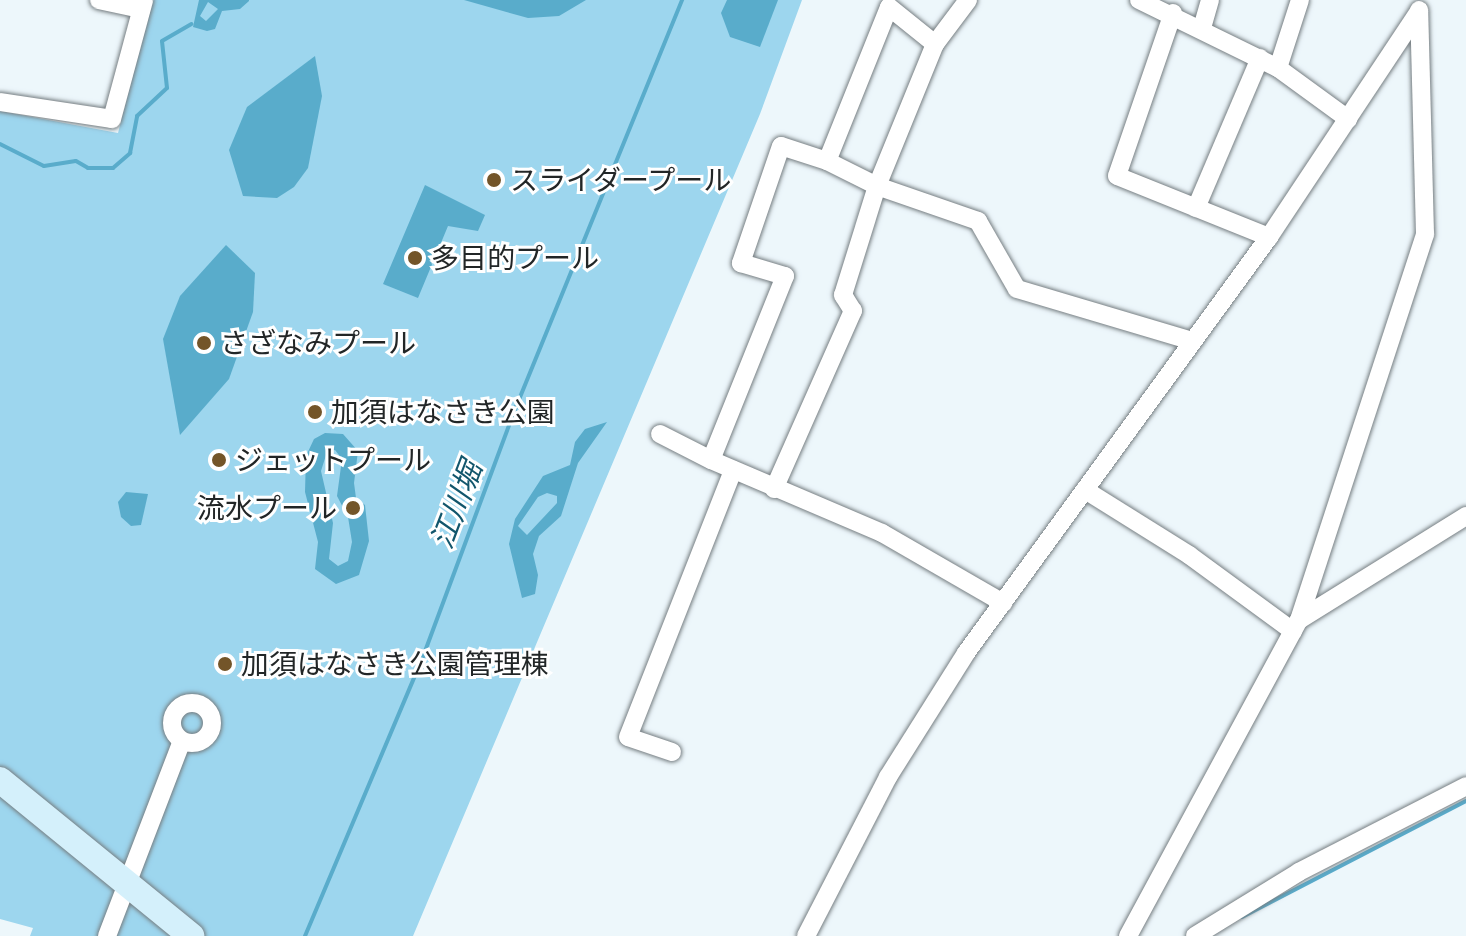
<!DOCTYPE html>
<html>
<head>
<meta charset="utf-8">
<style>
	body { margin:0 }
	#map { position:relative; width:1466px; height:936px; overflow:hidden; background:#edf7fb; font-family:"Archivo Narrow","Noto Sans JP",sans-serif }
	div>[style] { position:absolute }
	.green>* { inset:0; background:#9dd6ee }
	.water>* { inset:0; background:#59accb }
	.stream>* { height:4px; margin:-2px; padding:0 2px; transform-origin:2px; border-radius:2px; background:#59accb }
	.roads { filter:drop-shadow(0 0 2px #767e82) drop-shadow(0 0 2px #767e82) }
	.street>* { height:18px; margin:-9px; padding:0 9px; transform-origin:9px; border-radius:9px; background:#fff }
	.street>.ring { margin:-9px; padding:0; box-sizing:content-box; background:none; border:18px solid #fff; border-radius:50% }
	.secondary>* { height:26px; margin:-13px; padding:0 13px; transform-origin:13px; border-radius:13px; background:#d4f0fb }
	.dots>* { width:22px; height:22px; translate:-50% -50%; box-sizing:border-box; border:4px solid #fff; border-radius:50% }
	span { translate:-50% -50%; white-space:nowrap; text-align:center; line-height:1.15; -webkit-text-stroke:6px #fff; paint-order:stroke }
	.poi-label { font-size:28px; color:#222627 }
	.left { translate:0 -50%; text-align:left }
	.right { translate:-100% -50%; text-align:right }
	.water-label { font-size:30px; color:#12566c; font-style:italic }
</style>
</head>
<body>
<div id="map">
	<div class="green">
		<div style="clip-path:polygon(152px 0,802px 0,760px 114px,413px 936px,30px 936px,33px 928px,0 919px,0 111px,118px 133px)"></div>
	</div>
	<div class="water">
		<div style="clip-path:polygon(evenodd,199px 0,249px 0,249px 1px,240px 9px,222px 11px,215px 29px,207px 31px,193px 27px,199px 0,208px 2px,218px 9px,206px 21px,200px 16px,208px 2px)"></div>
		<div style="clip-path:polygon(464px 0,586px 0,559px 16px,528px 18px)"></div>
		<div style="clip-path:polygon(727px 0,778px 0,760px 47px,730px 37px,721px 13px)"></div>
		<div style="clip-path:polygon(315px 56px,322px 96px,308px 168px,294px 187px,277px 198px,243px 196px,229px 150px,247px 107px)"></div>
		<div style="clip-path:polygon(425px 185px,485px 215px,478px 231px,448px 226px,418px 298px,383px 284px)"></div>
		<div style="clip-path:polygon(226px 245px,255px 273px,253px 312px,229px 379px,180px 435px,163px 339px,180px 296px)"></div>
		<div style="clip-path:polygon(evenodd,607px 422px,578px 463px,561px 516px,539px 536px,533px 554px,538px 575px,535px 594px,522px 598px,509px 544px,515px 519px,543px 476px,570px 465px,575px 442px,585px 429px,607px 422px,547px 493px,557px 496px,557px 503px,527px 535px,518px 526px,538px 497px,547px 493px)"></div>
		<div style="clip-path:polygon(evenodd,325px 433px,343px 434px,358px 451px,354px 483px,356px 498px,365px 505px,369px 541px,359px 575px,336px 584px,315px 569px,318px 542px,305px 492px,306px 456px,314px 439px,325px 433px,335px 450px,342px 459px,337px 496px,348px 517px,352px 542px,348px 561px,338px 566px,329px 559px,333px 523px,321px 471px,327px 452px,335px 450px)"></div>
		<div style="clip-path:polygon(126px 492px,148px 494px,141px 525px,131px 526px,121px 517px,118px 502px)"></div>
	</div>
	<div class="stream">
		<div style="left:0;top:144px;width:49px;rotate:26.6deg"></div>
		<div style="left:44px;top:166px;width:32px;rotate:-9deg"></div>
		<div style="left:76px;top:161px;width:14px;rotate:30deg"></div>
		<div style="left:88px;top:168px;width:25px"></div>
		<div style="left:113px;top:168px;width:23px;rotate:-41deg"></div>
		<div style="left:130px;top:153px;width:38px;rotate:-79deg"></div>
		<div style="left:137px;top:116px;width:41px;rotate:-43deg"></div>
		<div style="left:167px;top:88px;width:47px;rotate:-96.1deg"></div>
		<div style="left:162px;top:41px;width:34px;rotate:-30deg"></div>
		<div style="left:1242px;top:917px;width:252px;rotate:-27.4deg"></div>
		<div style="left:305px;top:936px;width:306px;rotate:-67.1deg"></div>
		<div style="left:424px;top:654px;width:264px;rotate:-69.6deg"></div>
		<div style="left:516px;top:407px;width:440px;rotate:-67.8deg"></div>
	</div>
	<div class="roads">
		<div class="street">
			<div style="left:99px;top:0;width:43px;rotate:12.1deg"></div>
			<div style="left:1139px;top:0;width:155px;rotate:26.1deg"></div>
			<div style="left:1278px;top:68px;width:87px;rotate:36.1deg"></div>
			<div style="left:1173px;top:13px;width:172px;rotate:109deg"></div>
			<div style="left:1117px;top:176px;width:164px;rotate:21.9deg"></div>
			<div style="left:1202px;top:28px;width:29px;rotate:-74deg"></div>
			<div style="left:935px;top:44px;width:59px;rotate:-141.2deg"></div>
			<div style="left:889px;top:7px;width:166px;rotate:111.9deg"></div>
			<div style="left:827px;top:161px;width:56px;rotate:26.6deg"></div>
			<div style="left:877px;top:186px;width:107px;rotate:19.1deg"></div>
			<div style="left:978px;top:221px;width:78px;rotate:60.2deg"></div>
			<div style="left:1017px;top:289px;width:183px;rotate:16.5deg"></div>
			<div style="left:1278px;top:68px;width:71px;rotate:-72.1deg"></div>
			<div style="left:0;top:102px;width:113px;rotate:8.6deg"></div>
			<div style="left:112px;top:119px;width:123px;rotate:-74.9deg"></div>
			<div style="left:827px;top:161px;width:48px;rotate:-161.9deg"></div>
			<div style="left:781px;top:146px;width:124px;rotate:108.9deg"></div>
			<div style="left:741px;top:263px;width:46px;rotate:16.5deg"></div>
			<div style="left:785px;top:276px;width:198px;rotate:111.9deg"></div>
			<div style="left:711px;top:460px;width:186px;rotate:23.1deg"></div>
			<div style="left:882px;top:533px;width:140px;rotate:30deg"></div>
			<div style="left:1196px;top:208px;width:163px;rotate:-66.9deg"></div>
			<div style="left:660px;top:434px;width:57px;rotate:27deg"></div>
			<div style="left:774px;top:489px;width:195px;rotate:-66.1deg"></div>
			<div style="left:853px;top:311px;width:19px;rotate:-122deg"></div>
			<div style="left:843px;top:295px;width:114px;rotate:-72.7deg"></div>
			<div style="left:877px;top:186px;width:153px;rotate:-67.8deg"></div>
			<div style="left:935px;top:44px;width:55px;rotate:-53.1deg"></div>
			<div style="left:1085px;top:490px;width:123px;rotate:32deg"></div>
			<div style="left:1189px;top:555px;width:129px;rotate:36.2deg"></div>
			<div style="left:1299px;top:620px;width:197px;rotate:-31.9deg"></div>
			<div class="ring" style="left:172px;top:703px;width:22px;height:22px"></div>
			<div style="left:672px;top:752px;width:46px;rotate:-161.2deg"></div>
			<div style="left:628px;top:737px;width:287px;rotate:-68.5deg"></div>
			<div style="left:107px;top:936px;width:209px;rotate:-69deg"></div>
			<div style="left:806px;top:936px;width:179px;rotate:-62.7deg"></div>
			<div style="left:888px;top:777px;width:146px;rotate:-57.8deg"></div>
			<div style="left:966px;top:653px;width:515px;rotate:-53.93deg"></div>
			<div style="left:1269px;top:237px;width:271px;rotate:-56.4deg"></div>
			<div style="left:1128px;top:936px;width:359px;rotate:-61.6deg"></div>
			<div style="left:1299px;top:620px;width:406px;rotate:-71.9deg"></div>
			<div style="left:1425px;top:234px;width:224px;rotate:-91.5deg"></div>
			<div style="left:1195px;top:936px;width:122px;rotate:-31.6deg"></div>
			<div style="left:1299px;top:872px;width:188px;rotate:-27.2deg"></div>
		</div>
		<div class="secondary">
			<div style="left:0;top:780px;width:247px;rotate:39.2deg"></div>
		</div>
	</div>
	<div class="dots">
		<div style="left:494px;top:180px;background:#735529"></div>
		<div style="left:415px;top:258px;background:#735529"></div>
		<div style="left:204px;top:343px;background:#735529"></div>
		<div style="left:315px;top:412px;background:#735529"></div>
		<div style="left:219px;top:460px;background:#735529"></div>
		<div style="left:353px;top:508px;background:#735529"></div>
		<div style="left:225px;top:664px;background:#735529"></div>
	</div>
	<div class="poi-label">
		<span class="left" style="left:510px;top:180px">スライダープール</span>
		<span class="left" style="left:431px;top:258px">多目的プール</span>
		<span class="left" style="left:220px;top:343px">さざなみプール</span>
		<span class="left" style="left:331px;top:412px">加須はなさき公園</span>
		<span class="left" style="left:235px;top:460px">ジェットプール</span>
		<span class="right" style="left:337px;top:508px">流水プール</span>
		<span class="left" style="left:241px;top:664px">加須はなさき公園管理棟</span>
	</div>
	<div class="water-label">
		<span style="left:456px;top:505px;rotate:-69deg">江川堀</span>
	</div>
</div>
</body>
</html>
